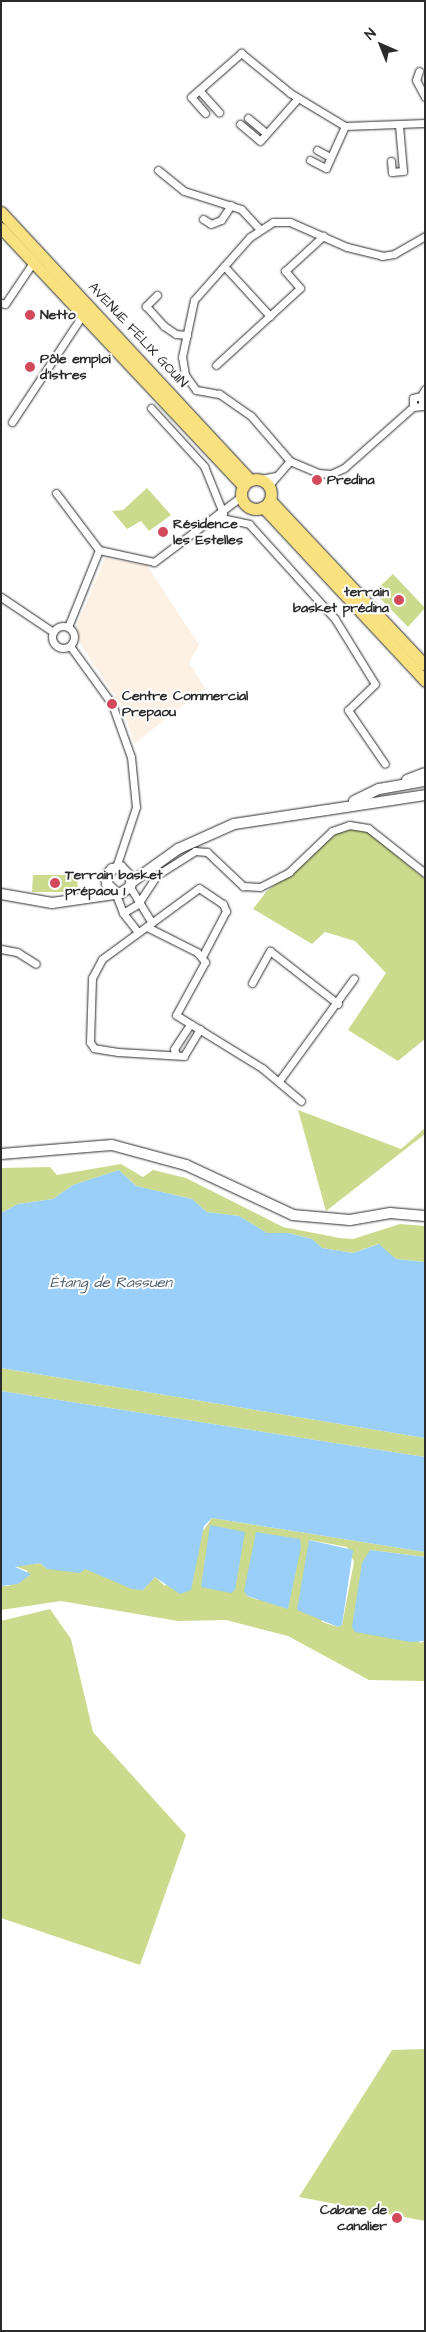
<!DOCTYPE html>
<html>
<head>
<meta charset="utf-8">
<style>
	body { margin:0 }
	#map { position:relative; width:426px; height:2332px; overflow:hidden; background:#fff; font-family:"Architects Daughter",sans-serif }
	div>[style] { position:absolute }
	.built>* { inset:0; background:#fcf1e4 }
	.green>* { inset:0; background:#ccda8d }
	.water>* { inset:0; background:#99cff8 }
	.roads { filter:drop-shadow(0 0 1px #2b2b2b) drop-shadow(0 0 1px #2b2b2b) }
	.street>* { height:7px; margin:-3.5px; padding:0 3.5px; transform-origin:3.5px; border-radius:3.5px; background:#fff }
	.street>.ring { margin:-3.5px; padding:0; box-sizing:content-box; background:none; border:7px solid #fff; border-radius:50% }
	.secondary>* { height:10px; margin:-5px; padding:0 5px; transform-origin:5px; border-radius:5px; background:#fff }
	.primary>* { height:11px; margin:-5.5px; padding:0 5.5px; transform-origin:5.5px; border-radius:5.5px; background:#fae180 }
	.primary>.ring { margin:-5.5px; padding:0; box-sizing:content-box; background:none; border:11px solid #fae180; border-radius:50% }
	.dots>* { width:14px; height:14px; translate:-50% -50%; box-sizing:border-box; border:2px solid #fff; border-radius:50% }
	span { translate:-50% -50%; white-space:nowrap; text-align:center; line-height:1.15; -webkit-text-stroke:4px #fff; paint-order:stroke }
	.poi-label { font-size:14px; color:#2b2b2b; font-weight:700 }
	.left { translate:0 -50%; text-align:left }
	.right { translate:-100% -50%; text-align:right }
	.street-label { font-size:14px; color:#2b2b2b }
	.water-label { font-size:15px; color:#4c5c68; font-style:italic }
	.frame { position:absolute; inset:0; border:2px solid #2b2b2b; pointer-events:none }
	.north { position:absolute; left:356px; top:20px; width:50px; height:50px; -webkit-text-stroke:4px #fff; paint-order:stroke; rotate:316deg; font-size:14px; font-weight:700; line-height:20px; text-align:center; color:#2b2b2b }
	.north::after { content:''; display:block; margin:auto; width:18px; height:22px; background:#2b2b2b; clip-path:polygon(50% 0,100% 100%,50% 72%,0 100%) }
</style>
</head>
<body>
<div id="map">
	<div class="built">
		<div style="clip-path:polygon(105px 558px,147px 565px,199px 645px,189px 663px,205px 688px,134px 744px,124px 710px,81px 645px,76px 627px)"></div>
	</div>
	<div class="green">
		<div style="clip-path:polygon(147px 488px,171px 515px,149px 531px,141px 521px,127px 529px,112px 511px,123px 510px)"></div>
		<div style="clip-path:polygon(393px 574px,425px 608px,408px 627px,374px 592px)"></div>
		<div style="clip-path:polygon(341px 830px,365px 830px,425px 879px,425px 1039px,398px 1061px,348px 1030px,386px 973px,355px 941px,325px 932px,312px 944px,253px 909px,266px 892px)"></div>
		<div style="clip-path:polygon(33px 875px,77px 875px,78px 892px,32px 892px)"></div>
		<div style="clip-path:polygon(298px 1110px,401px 1149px,425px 1128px,425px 1134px,326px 1211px)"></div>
		<div style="clip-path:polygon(121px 1164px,143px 1177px,153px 1170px,186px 1178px,283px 1227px,340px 1238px,353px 1239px,400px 1224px,425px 1226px,425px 1262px,396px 1259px,378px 1244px,353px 1253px,322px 1248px,312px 1239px,288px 1233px,267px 1233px,239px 1216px,207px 1212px,192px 1199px,136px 1186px,119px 1170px,73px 1185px,53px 1199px,18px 1204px,1px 1213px,1px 1168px,50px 1167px,57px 1175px)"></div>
		<div style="clip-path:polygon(1px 1368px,425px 1438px,425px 1457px,1px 1391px)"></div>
		<div style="clip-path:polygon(evenodd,212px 1518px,425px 1552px,425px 1557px,370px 1550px,420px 1643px,425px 1641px,425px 1681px,369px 1680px,288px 1636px,226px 1620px,178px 1621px,61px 1601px,1px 1610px,1px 1586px,9px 1586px,28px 1571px,15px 1566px,40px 1563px,47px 1569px,85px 1569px,143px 1590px,155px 1577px,165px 1586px,212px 1518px,299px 1539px,258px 1600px,247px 1596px,299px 1539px,212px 1518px,310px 1540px,347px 1547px,354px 1562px,342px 1625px,338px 1627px,322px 1622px,310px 1540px)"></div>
		<div style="clip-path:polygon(50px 1609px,71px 1639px,93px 1732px,186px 1835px,140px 1965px,1px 1918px,1px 1621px)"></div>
		<div style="clip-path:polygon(425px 2049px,425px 2221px,299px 2197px,392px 2050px)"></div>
	</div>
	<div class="water">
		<div style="clip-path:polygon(119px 1170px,136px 1186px,192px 1199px,207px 1212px,239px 1216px,267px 1233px,288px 1233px,312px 1239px,322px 1248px,353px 1253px,379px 1244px,396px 1259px,425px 1262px,425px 1438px,1px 1368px,1px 1213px,18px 1204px,53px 1199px,73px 1185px)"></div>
		<div style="clip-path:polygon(1px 1391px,425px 1457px,425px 1552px,212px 1518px,204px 1526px,191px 1590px,180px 1594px,155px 1577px,143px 1590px,132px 1589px,85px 1569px,80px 1573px,47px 1569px,40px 1563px,15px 1567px,31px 1574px,18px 1584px,1px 1586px)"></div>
		<div style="clip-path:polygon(210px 1525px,245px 1532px,235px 1590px,231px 1593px,201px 1587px)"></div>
		<div style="clip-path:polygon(256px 1532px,300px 1539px,301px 1547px,288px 1609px,247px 1596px,244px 1591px)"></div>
		<div style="clip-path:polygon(309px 1540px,353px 1550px,342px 1625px,338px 1627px,297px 1610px)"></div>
		<div style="clip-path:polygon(370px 1550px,425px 1557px,425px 1641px,410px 1642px,355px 1632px,352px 1627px,362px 1563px)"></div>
	</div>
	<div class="roads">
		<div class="street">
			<div style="left:419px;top:71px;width:9px;rotate:108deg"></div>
			<div style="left:416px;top:80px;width:19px;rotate:62deg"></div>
			<div style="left:199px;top:90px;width:30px;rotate:48deg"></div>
			<div style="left:205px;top:113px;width:21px;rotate:-131deg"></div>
			<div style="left:191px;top:97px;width:67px;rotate:-41.3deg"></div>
			<div style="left:241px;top:53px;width:63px;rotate:39.2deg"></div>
			<div style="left:290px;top:93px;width:64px;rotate:31deg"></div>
			<div style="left:345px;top:126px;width:80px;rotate:-2.1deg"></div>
			<div style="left:248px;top:118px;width:23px;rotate:40deg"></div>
			<div style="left:240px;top:124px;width:26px;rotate:40deg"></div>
			<div style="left:260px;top:141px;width:57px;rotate:-48.5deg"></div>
			<div style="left:317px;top:150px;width:15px;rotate:28deg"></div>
			<div style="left:310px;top:160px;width:18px;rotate:27deg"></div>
			<div style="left:326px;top:168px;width:46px;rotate:-65.7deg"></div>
			<div style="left:391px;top:161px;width:11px;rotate:85deg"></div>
			<div style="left:392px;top:172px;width:11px;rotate:-5deg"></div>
			<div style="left:403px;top:171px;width:46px;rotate:-95deg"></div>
			<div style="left:158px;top:170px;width:33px;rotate:39deg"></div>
			<div style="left:184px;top:191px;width:60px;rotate:17.5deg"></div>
			<div style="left:241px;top:209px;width:26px;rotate:47deg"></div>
			<div style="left:203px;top:219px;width:9px;rotate:32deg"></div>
			<div style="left:211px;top:224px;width:11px;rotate:-22deg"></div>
			<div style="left:221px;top:220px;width:18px;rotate:-56deg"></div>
			<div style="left:224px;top:266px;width:68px;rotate:47.4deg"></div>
			<div style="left:157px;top:295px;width:16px;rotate:135deg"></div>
			<div style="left:146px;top:306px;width:27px;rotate:48deg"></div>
			<div style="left:164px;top:326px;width:14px;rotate:34deg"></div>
			<div style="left:176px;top:334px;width:11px;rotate:5deg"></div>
			<div style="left:1px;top:303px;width:4px;rotate:14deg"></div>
			<div style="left:5px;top:304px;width:52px;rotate:-56deg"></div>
			<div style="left:216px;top:365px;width:114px;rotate:-42.5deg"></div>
			<div style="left:300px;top:288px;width:23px;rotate:-131deg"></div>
			<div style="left:285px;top:271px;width:52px;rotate:-42.6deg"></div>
			<div style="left:421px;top:396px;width:8px;rotate:-60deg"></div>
			<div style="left:413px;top:407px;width:10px;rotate:-6deg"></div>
			<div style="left:423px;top:406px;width:10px;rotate:-101deg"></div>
			<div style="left:413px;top:407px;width:9px;rotate:-90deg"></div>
			<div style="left:413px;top:398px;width:8px;rotate:-14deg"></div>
			<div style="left:151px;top:408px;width:79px;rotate:47.6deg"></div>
			<div style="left:204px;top:466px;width:51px;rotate:68deg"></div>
			<div style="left:12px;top:422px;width:127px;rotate:-56.6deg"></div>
			<div style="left:290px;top:461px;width:60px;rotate:-130.9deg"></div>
			<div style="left:251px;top:416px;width:39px;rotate:-145deg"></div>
			<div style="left:219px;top:394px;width:23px;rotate:-170deg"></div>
			<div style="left:196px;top:390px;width:19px;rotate:-126deg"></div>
			<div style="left:185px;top:375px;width:18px;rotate:-99deg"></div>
			<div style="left:182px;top:357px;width:58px;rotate:-78.1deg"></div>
			<div style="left:194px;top:300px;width:84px;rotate:-48.4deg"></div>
			<div style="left:250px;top:237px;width:27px;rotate:-33deg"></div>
			<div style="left:273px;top:222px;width:17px"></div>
			<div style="left:290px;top:222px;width:62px;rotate:23.7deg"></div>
			<div style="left:347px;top:247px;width:36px;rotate:14deg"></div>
			<div style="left:382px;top:256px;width:12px;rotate:-9deg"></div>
			<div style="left:394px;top:254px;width:36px;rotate:-30deg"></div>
			<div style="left:261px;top:479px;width:14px;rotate:-12deg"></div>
			<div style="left:269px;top:485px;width:32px;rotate:-49deg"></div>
			<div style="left:290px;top:461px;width:30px;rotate:23deg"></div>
			<div style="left:318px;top:473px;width:13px;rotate:4deg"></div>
			<div style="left:331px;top:474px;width:14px;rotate:-25deg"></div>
			<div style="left:344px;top:468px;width:92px;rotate:-41.5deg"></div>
			<div style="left:56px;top:493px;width:71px;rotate:53deg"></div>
			<div style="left:217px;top:517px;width:33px;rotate:12deg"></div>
			<div style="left:249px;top:524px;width:128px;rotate:47.8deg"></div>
			<div style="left:335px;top:619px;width:76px;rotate:58.4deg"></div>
			<div style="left:375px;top:684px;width:37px;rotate:136deg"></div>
			<div style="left:348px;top:710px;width:65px;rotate:55.6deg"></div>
			<div style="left:1px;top:597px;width:63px;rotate:33.9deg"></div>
			<div class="ring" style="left:52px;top:626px;width:15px;height:15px"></div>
			<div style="left:68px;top:627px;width:83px;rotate:-68.1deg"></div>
			<div style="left:99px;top:550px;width:56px;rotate:12.3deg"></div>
			<div style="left:154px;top:562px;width:110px;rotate:-36.9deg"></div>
			<div style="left:70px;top:646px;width:72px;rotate:54.1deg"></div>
			<div style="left:112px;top:704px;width:56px;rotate:70.3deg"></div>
			<div style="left:131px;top:757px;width:50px;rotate:84.3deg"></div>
			<div style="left:136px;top:807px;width:63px;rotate:108.4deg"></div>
			<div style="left:130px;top:887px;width:42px;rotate:58.6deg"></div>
			<div style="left:115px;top:892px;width:22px;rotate:69deg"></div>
			<div style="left:123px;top:913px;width:24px;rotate:52deg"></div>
			<div style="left:123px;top:913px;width:17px;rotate:-31deg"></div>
			<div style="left:138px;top:904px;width:35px;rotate:-57deg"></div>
			<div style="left:157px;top:875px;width:45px;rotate:-32.3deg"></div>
			<div style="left:195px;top:851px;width:12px;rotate:5deg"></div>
			<div style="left:207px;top:852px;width:50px;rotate:43.4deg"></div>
			<div style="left:243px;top:886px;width:17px;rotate:3deg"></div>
			<div style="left:260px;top:887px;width:33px;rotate:-27deg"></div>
			<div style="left:289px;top:872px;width:59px;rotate:-43.6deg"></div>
			<div style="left:332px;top:831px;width:18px;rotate:-19deg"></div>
			<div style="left:349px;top:825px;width:19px;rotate:9deg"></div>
			<div style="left:368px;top:828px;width:73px;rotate:38.3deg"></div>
			<div style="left:147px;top:927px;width:56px;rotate:26.6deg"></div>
			<div style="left:197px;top:952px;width:13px;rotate:51deg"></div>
			<div style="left:205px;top:962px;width:60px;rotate:118.7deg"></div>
			<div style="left:176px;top:1015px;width:101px;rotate:31.6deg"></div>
			<div style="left:262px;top:1068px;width:51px;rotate:40.2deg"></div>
			<div style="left:1px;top:949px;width:16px;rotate:11deg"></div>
			<div style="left:17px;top:952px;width:22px;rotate:32deg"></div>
			<div style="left:252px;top:983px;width:37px;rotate:-61deg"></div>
			<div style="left:270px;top:951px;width:86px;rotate:37.9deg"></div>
			<div style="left:200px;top:1029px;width:31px;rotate:121deg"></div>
			<div style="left:184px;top:1056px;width:66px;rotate:-176.5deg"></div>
			<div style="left:118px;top:1052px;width:24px;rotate:-171deg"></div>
			<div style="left:94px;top:1048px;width:7px;rotate:-124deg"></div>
			<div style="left:90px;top:1042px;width:64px;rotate:-88.2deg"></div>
			<div style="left:92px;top:978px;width:21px;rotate:-62deg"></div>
			<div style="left:102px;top:959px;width:120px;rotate:-36.2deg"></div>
			<div style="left:199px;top:888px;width:29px;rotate:34deg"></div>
			<div style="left:223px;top:904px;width:8px;rotate:67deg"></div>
			<div style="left:226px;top:911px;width:52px;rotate:117.6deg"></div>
			<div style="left:176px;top:1055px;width:6px;rotate:-108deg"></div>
			<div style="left:174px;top:1049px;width:30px;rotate:-57deg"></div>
			<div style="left:279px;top:1081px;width:127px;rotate:-53.9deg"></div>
		</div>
		<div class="secondary">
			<div style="left:407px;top:780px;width:19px;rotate:-21deg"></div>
			<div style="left:354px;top:801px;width:28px;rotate:-26deg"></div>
			<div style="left:379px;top:789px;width:47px;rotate:-9.9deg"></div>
			<div style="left:132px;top:882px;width:57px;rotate:-35.7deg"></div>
			<div style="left:178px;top:849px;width:61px;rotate:-24.1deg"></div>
			<div style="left:234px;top:824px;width:193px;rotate:-8.6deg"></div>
			<div style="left:1px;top:894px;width:52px;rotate:10deg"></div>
			<div style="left:52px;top:903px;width:70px;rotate:-8.2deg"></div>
			<div style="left:121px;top:893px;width:11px;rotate:-34deg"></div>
			<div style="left:130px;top:887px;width:8px;rotate:-76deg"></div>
			<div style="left:132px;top:879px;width:16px;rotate:-133deg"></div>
			<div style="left:121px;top:867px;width:9px;rotate:167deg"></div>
			<div style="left:112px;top:869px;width:9px;rotate:131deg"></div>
			<div style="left:106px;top:876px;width:8px;rotate:83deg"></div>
			<div style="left:107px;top:884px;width:11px;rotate:45deg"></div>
			<div style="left:1px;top:1154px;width:111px;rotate:-4.6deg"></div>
			<div style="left:112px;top:1145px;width:77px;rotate:15.1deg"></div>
			<div style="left:186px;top:1165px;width:118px;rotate:25deg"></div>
			<div style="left:293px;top:1215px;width:57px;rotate:5deg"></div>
			<div style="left:350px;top:1220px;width:41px;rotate:-9.9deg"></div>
			<div style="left:390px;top:1213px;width:35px;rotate:5deg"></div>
		</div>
		<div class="primary">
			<div style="left:1px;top:212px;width:366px;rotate:47.1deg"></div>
			<div style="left:1px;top:228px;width:354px;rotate:46.8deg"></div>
			<div class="ring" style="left:241px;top:479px;width:19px;height:19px"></div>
			<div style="left:270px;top:500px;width:226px;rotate:46.8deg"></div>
			<div style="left:263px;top:507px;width:238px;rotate:47deg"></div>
		</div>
	</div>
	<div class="dots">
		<div style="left:30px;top:315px;background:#d1495b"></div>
		<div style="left:30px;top:367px;background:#d1495b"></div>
		<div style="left:317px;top:480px;background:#d1495b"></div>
		<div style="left:163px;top:532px;background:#d1495b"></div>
		<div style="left:399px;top:600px;background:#d1495b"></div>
		<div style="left:112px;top:704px;background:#d1495b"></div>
		<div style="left:55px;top:883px;background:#d1495b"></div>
		<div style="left:397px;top:2218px;background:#d1495b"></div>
	</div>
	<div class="poi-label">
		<span class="left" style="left:40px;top:315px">Netto</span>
		<span class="left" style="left:40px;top:367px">Pôle emploi<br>d'Istres</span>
		<span class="left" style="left:327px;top:480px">Predina</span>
		<span class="left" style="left:173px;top:532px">Résidence<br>les Estelles</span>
		<span class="right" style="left:389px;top:600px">terrain<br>basket prédina</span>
		<span class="left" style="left:122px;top:704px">Centre Commercial<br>Prepaou</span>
		<span class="left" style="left:65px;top:883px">Terrain basket<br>prépaou 1</span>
		<span class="right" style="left:387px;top:2218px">Cabane de<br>canalier</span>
	</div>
	<div class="street-label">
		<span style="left:138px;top:335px;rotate:47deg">AVENUE FÉLIX GOUIN</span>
	</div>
	<div class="water-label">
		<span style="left:111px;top:1283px">Étang de Rassuen</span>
	</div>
	<div class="frame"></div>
	<div class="north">N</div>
</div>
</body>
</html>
